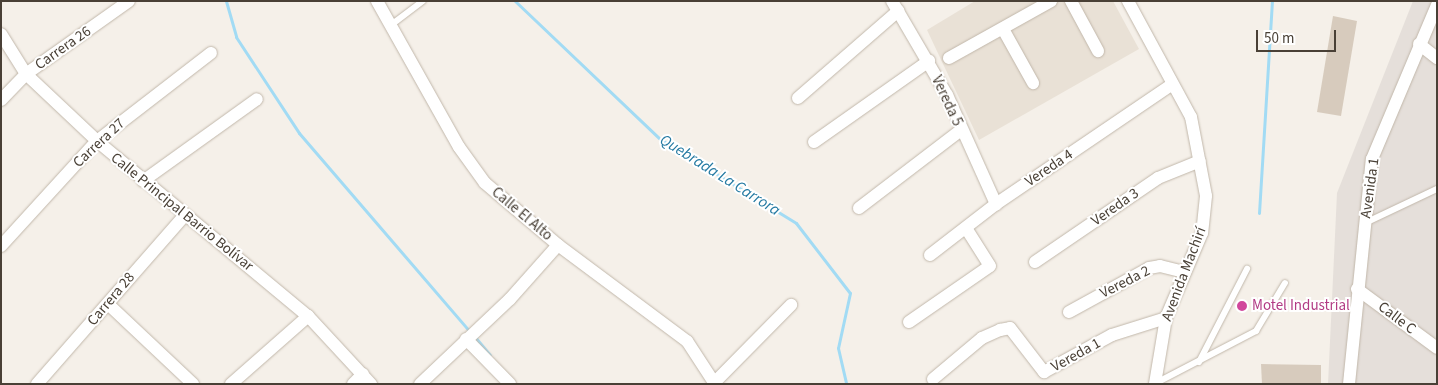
<!DOCTYPE html>
<html>
<head>
<meta charset="utf-8">
<style>
	body { margin:0 }
	#map { position:relative; width:1438px; height:385px; overflow:hidden; background:#f5f0e9; font-family:"Source Sans 3",sans-serif }
	div>[style] { position:absolute }
	.residential>* { inset:0; background:#e9e1d6 }
	.industrial>* { inset:0; background:#e5dfda }
	.stream>* { height:3px; margin:-1.5px; padding:0 1.5px; transform-origin:1.5px; border-radius:1.5px; background:#a2dbf4 }
	.building>* { inset:0; background:#d7cbbd }
	.roads { filter:drop-shadow(0 0 1px #c1b7aa) drop-shadow(0 0 1px #c1b7aa) }
	.lane>* { height:6px; margin:-3px; padding:0 3px; transform-origin:3px; border-radius:3px; background:#fff }
	.street>* { height:12px; margin:-6px; padding:0 6px; transform-origin:6px; border-radius:6px; background:#fff }
	.dots>* { width:14px; height:14px; translate:-50% -50%; box-sizing:border-box; border:2px solid #fff; border-radius:50% }
	span { translate:-50% -50%; white-space:nowrap; text-align:center; line-height:1.15; -webkit-text-stroke:4px #fff; paint-order:stroke }
	.street-label { font-size:15px; color:#494036 }
	.hotel-label { font-size:15px; color:#b23c85 }
	.left { translate:0 -50%; text-align:left }
	.water-label { font-size:16px; color:#257aa2; font-style:italic }
	.frame { position:absolute; inset:0; border:2px solid #494036; pointer-events:none }
	.scale { position:absolute; left:1256px; top:30px; width:80px; height:22px; box-sizing:border-box; border:2px solid #494036; border-top:0; padding-left:6px; font-size:15px; line-height:18px; white-space:nowrap; color:#494036; -webkit-text-stroke:4px #fff; paint-order:stroke }
</style>
</head>
<body>
<div id="map">
	<div class="residential">
		<div style="clip-path:polygon(975px 1px,1113px 1px,1139px 49px,979px 140px,927px 30px)"></div>
	</div>
	<div class="industrial">
		<div style="clip-path:polygon(1413px 1px,1437px 1px,1437px 384px,1328px 384px,1337px 193px)"></div>
	</div>
	<div class="stream">
		<div style="left:226px;top:1px;width:37px;rotate:74deg"></div>
		<div style="left:236px;top:37px;width:115px;rotate:56.7deg"></div>
		<div style="left:299px;top:133px;width:262px;rotate:49.3deg"></div>
		<div style="left:515px;top:1px;width:200px;rotate:43.6deg"></div>
		<div style="left:660px;top:139px;width:160px;rotate:31.7deg"></div>
		<div style="left:796px;top:223px;width:88px;rotate:52.4deg"></div>
		<div style="left:850px;top:293px;width:56px;rotate:102.3deg"></div>
		<div style="left:838px;top:348px;width:37px;rotate:77deg"></div>
		<div style="left:1259px;top:213px;width:212px;rotate:-86.5deg"></div>
		<div style="left:475px;top:337px;width:23px;rotate:50deg"></div>
	</div>
	<div class="building">
		<div style="clip-path:polygon(1333px 16px,1357px 21px,1341px 116px,1317px 112px)"></div>
		<div style="clip-path:polygon(1261px 364px,1321px 365px,1321px 384px,1262px 384px)"></div>
	</div>
	<div class="roads">
		<div class="lane">
			<div style="left:391px;top:25px;width:40px;rotate:-37deg"></div>
			<div style="left:1365px;top:223px;width:80px;rotate:-25.3deg"></div>
			<div style="left:1199px;top:362px;width:105px;rotate:-62.7deg"></div>
			<div style="left:1156px;top:383px;width:113px;rotate:-27.5deg"></div>
			<div style="left:1256px;top:331px;width:56px;rotate:-58.9deg"></div>
		</div>
		<div class="street">
			<div style="left:377px;top:1px;width:167px;rotate:60.7deg"></div>
			<div style="left:459px;top:147px;width:44px;rotate:54.2deg"></div>
			<div style="left:485px;top:183px;width:96px;rotate:40.3deg"></div>
			<div style="left:558px;top:245px;width:161px;rotate:36.7deg"></div>
			<div style="left:687px;top:341px;width:51px;rotate:56.9deg"></div>
			<div style="left:892px;top:1px;width:109px;rotate:59.7deg"></div>
			<div style="left:947px;top:95px;width:120px;rotate:65.8deg"></div>
			<div style="left:1071px;top:1px;width:57px;rotate:61.6deg"></div>
			<div style="left:1128px;top:1px;width:132px;rotate:61.5deg"></div>
			<div style="left:1191px;top:117px;width:80px;rotate:79.2deg"></div>
			<div style="left:1206px;top:196px;width:37px;rotate:96deg"></div>
			<div style="left:1202px;top:233px;width:92px;rotate:113deg"></div>
			<div style="left:1166px;top:318px;width:67px;rotate:99.5deg"></div>
			<div style="left:1003px;top:29px;width:62px;rotate:60.9deg"></div>
			<div style="left:1px;top:34px;width:47px;rotate:58deg"></div>
			<div style="left:26px;top:74px;width:98px;rotate:43.3deg"></div>
			<div style="left:97px;top:141px;width:274px;rotate:39.7deg"></div>
			<div style="left:308px;top:316px;width:93px;rotate:47.2deg"></div>
			<div style="left:1419px;top:44px;width:23px;rotate:38deg"></div>
			<div style="left:949px;top:58px;width:117px;rotate:-29.2deg"></div>
			<div style="left:798px;top:98px;width:133px;rotate:-41deg"></div>
			<div style="left:1px;top:100px;width:36px;rotate:-46deg"></div>
			<div style="left:26px;top:74px;width:126px;rotate:-35.3deg"></div>
			<div style="left:814px;top:142px;width:141px;rotate:-35.2deg"></div>
			<div style="left:143px;top:181px;width:140px;rotate:-35.7deg"></div>
			<div style="left:859px;top:208px;width:128px;rotate:-37.4deg"></div>
			<div style="left:1px;top:246px;width:142px;rotate:-47.6deg"></div>
			<div style="left:97px;top:141px;width:144px;rotate:-37.7deg"></div>
			<div style="left:930px;top:255px;width:83px;rotate:-37.7deg"></div>
			<div style="left:996px;top:204px;width:212px;rotate:-34.2deg"></div>
			<div style="left:1035px;top:262px;width:149px;rotate:-34.3deg"></div>
			<div style="left:1158px;top:178px;width:45px;rotate:-22deg"></div>
			<div style="left:1357px;top:289px;width:99px;rotate:36.4deg"></div>
			<div style="left:108px;top:304px;width:117px;rotate:43.3deg"></div>
			<div style="left:1069px;top:312px;width:91px;rotate:-28.8deg"></div>
			<div style="left:1149px;top:268px;width:11px;rotate:-10deg"></div>
			<div style="left:1160px;top:266px;width:25px;rotate:14deg"></div>
			<div style="left:909px;top:322px;width:98px;rotate:-34.7deg"></div>
			<div style="left:990px;top:266px;width:45px;rotate:-122.3deg"></div>
			<div style="left:466px;top:339px;width:63px;rotate:45.6deg"></div>
			<div style="left:933px;top:379px;width:64px;rotate:-39.9deg"></div>
			<div style="left:982px;top:338px;width:20px;rotate:-24deg"></div>
			<div style="left:1000px;top:330px;width:10px;rotate:-11deg"></div>
			<div style="left:1010px;top:328px;width:56px;rotate:52.3deg"></div>
			<div style="left:1044px;top:372px;width:77px;rotate:-28.6deg"></div>
			<div style="left:1112px;top:335px;width:57px;rotate:-17.5deg"></div>
			<div style="left:714px;top:383px;width:110px;rotate:-45.4deg"></div>
			<div style="left:37px;top:384px;width:225px;rotate:-48.8deg"></div>
			<div style="left:231px;top:384px;width:103px;rotate:-41.4deg"></div>
			<div style="left:353px;top:384px;width:14px;rotate:-45deg"></div>
			<div style="left:420px;top:384px;width:124px;rotate:-43.4deg"></div>
			<div style="left:510px;top:299px;width:72px;rotate:-48.4deg"></div>
			<div style="left:1349px;top:384px;width:226px;rotate:-84.2deg"></div>
			<div style="left:1372px;top:159px;width:167px;rotate:-67.1deg"></div>
		</div>
	</div>
	<div class="dots">
		<div style="left:1242px;top:306px;background:#d1479c"></div>
	</div>
	<div class="street-label">
		<span style="left:63px;top:48px;rotate:-35deg">Carrera 26</span>
		<span style="left:947px;top:101px;rotate:65deg">Vereda 5</span>
		<span style="left:99px;top:143px;rotate:-43deg">Carrera 27</span>
		<span style="left:1049px;top:168px;rotate:-34deg">Vereda 4</span>
		<span style="left:1370px;top:188px;rotate:-82deg">Avenida 1</span>
		<span style="left:1115px;top:207px;rotate:-35deg">Vereda 3</span>
		<span style="left:182px;top:212px;rotate:39deg">Calle Principal Barrio Bolívar</span>
		<span style="left:522px;top:214px;rotate:40deg">Calle El Alto</span>
		<span style="left:1184px;top:274px;rotate:-69deg">Avenida Machirí</span>
		<span style="left:1125px;top:282px;rotate:-27deg">Vereda 2</span>
		<span style="left:111px;top:299px;rotate:-50deg">Carrera 28</span>
		<span style="left:1397px;top:318px;rotate:37deg">Calle C</span>
		<span style="left:1076px;top:355px;rotate:-29deg">Vereda 1</span>
	</div>
	<div class="hotel-label">
		<span class="left" style="left:1252px;top:306px">Motel Industrial</span>
	</div>
	<div class="water-label">
		<span style="left:720px;top:175px;rotate:32deg">Quebrada La Carrora</span>
	</div>
	<div class="frame"></div>
	<div class="scale">50 m</div>
</div>
</body>
</html>
